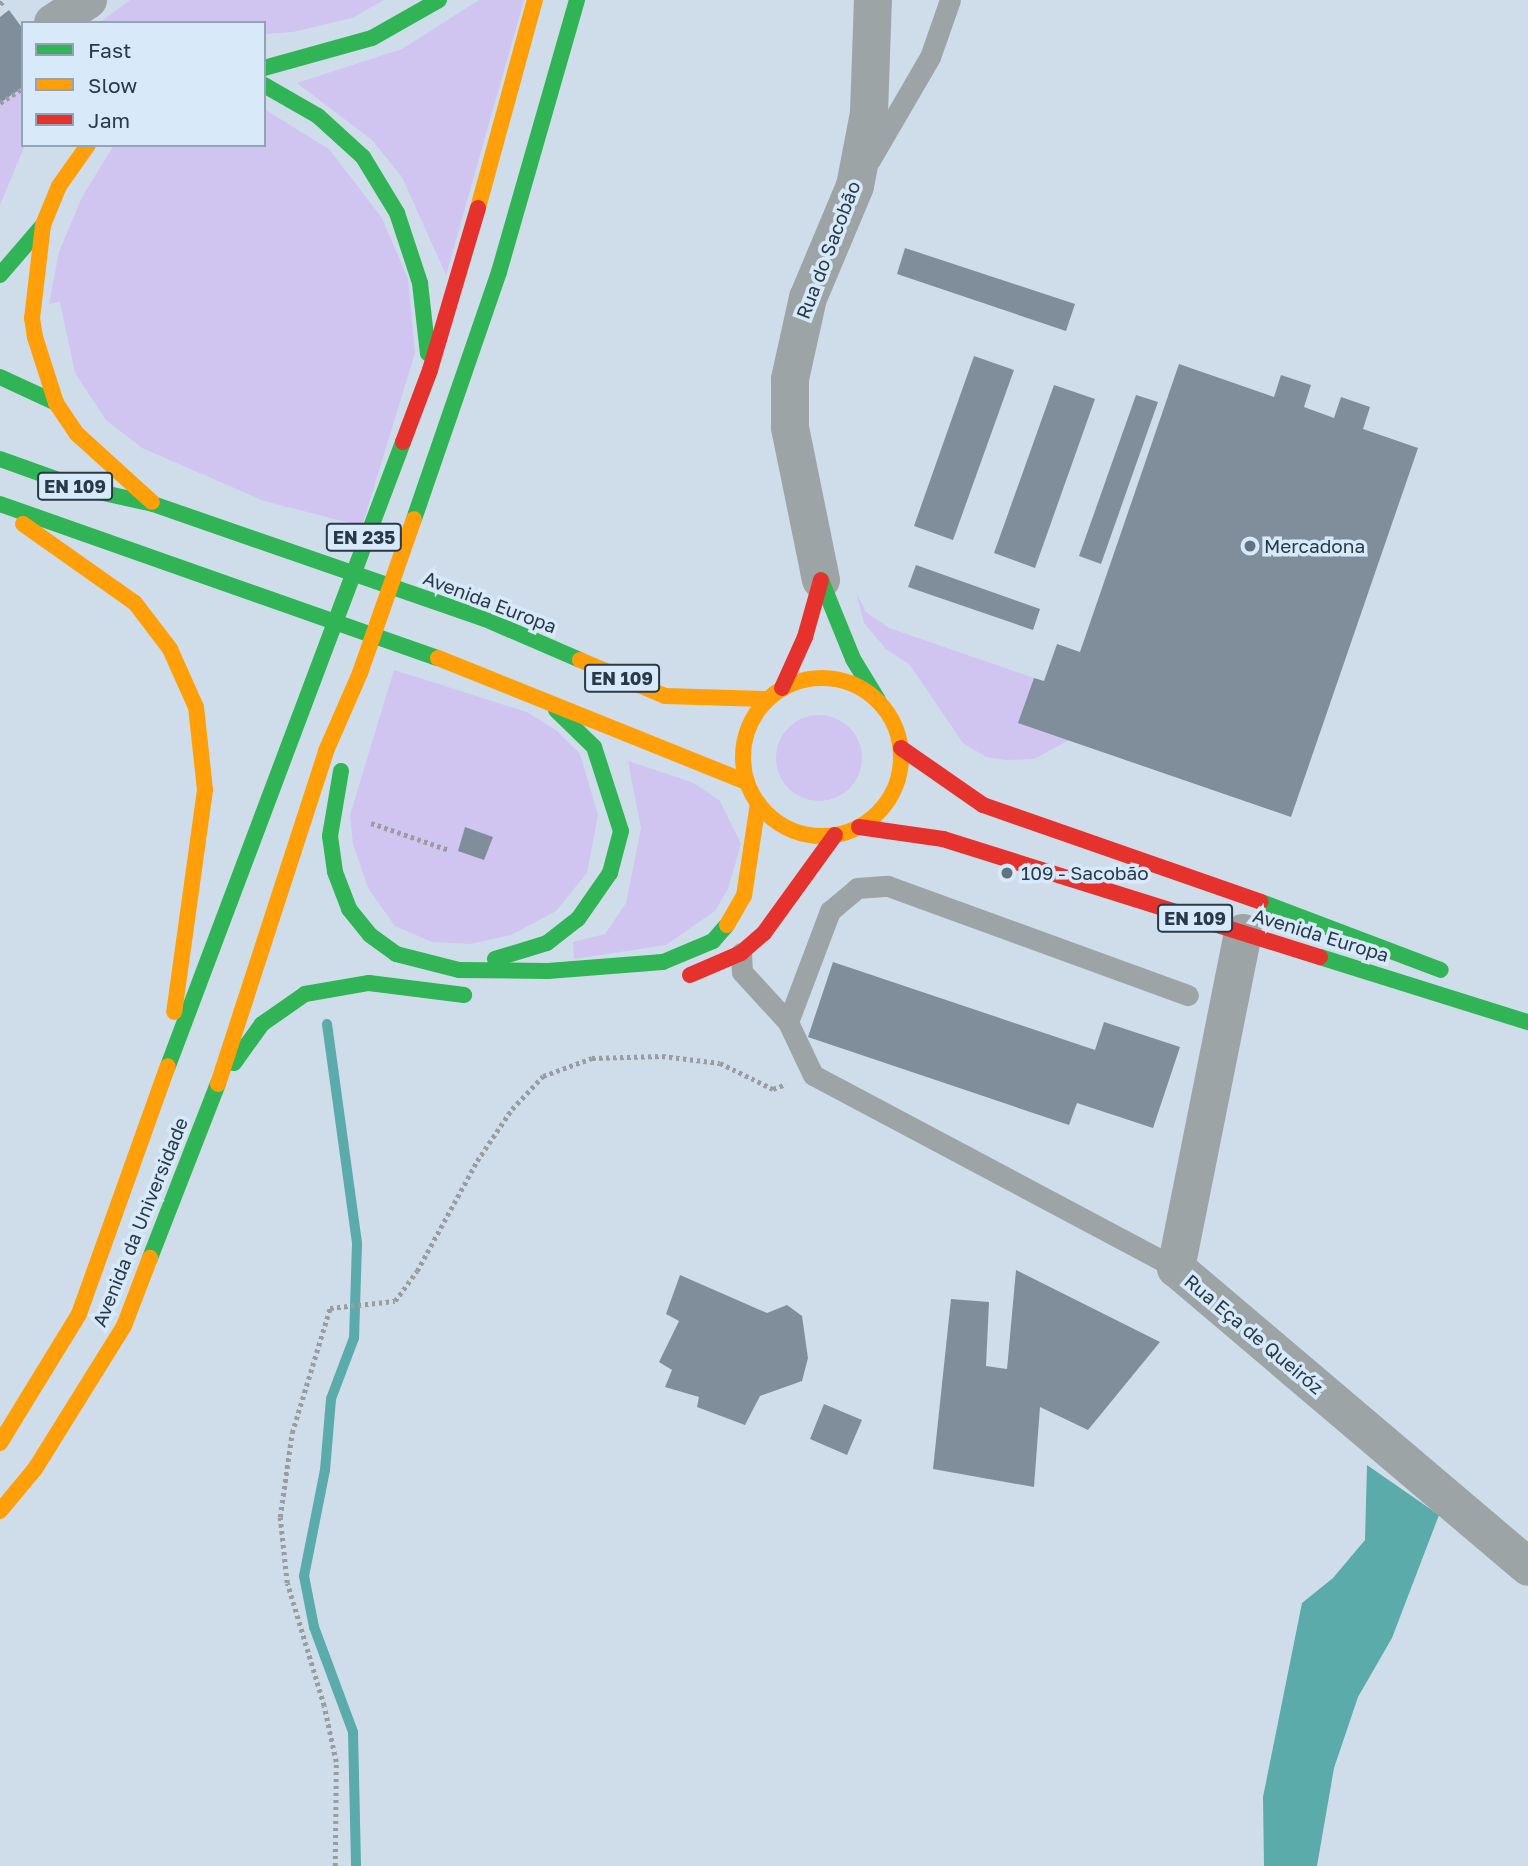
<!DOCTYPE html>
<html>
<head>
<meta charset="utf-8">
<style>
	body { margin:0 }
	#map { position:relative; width:1528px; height:1866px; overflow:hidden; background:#cfddeb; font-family:"Golos Text",sans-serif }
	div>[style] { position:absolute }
	.green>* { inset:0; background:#d0c4f0 }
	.round { border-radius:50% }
	.water>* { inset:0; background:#5aaba9 }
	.stream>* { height:10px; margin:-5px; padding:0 5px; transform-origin:5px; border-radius:5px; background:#5aaba9 }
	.building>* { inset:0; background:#808e9b }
	.path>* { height:4.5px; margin-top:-2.25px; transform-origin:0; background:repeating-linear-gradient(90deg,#979da0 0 3.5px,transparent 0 7px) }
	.lane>* { height:21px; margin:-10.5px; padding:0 10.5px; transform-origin:10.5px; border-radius:10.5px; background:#9da4a5 }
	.street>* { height:38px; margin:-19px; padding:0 19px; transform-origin:19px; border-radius:19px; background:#9da4a5 }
	.fast>* { height:16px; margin:-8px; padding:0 8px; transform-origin:8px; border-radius:8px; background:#30b455 }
	.slow>* { height:16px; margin:-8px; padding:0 8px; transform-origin:8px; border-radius:8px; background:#ff9f0a }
	.slow>.ring { margin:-8px; padding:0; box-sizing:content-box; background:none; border:16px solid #ff9f0a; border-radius:50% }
	.jam>* { height:16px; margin:-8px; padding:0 8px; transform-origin:8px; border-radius:8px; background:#e5322d }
	.dots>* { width:19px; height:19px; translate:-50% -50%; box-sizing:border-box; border:4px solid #d8eafa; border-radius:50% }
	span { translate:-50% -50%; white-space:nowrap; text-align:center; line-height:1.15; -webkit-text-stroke:7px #d8eafa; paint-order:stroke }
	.shield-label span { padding:2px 5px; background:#d8eafa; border:2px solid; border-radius:5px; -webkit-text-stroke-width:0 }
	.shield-label { font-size:18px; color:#283949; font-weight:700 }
	.street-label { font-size:19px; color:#283949 }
	.poi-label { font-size:19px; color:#283949 }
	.left { translate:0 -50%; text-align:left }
	.legend { position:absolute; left:21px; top:21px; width:245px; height:126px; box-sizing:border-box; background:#d8eafa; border:2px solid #92a3b3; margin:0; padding:9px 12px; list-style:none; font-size:21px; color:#283949 }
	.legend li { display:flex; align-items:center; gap:14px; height:35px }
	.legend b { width:35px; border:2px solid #92a3b3 }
</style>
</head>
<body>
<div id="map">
	<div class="green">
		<div style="clip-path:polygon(130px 0,384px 0,352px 18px,293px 32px,264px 34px,264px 23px,99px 23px)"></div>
		<div style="clip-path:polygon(479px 0,524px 0,446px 275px,402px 177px,372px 140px,297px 83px,402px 49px)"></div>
		<div style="clip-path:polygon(23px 77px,25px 145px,0 205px,0 95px)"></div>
		<div style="clip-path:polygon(264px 109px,329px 149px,382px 218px,408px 279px,415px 353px,362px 526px,264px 501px,142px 448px,106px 420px,75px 373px,60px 302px,49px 304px,59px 252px,82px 197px,114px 145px,264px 145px)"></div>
		<div style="clip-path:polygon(856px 592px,866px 612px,889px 628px,1034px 678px,1019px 722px,1069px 740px,1034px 759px,1006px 760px,986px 757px,963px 743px,910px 665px,886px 649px,864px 623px)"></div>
		<div style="clip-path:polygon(394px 670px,527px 712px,557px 731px,580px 754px,598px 815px,587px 873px,556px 911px,511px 935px,471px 944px,432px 942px,395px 926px,368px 888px,353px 844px,350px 815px)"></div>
		<div class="round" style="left:776px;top:715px;width:86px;height:86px"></div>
		<div style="clip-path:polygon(628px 761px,694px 783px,720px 801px,741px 844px,728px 889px,715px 911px,666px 945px,574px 959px,573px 942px,605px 934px,626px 903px,641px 828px)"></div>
	</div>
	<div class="water">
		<div style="clip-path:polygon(1367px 1465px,1439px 1515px,1392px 1638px,1358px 1697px,1334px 1768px,1317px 1866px,1264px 1866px,1263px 1797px,1302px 1603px,1333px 1578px,1365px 1540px)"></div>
	</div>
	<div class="stream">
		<div style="left:327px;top:1024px;width:222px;rotate:82.2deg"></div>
		<div style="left:357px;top:1244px;width:94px;rotate:91.8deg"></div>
		<div style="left:354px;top:1338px;width:65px;rotate:110.7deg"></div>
		<div style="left:331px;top:1399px;width:71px;rotate:94.8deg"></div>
		<div style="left:325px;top:1470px;width:108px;rotate:101.2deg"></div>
		<div style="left:304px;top:1576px;width:52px;rotate:78.9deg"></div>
		<div style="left:314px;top:1627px;width:112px;rotate:69.6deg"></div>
		<div style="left:353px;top:1732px;width:134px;rotate:88.7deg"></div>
	</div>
	<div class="building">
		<div style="clip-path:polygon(9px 10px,23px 29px,23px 87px,0 103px,0 17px)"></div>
		<div style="clip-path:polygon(905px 248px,1075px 304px,1066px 331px,897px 274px)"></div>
		<div style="clip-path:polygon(974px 356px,1014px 370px,953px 540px,914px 526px)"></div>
		<div style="clip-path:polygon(1179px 364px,1274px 397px,1281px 375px,1311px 385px,1304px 407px,1334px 418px,1341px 397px,1370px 407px,1363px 429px,1418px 448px,1291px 817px,1018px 723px,1034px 678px,1044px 681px,1057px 644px,1080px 652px)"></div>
		<div style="clip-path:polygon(1054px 385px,1095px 399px,1035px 568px,994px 553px)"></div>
		<div style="clip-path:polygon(1136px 395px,1158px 402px,1101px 564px,1079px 556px)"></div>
		<div style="clip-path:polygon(916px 565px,1040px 609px,1033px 630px,908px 587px)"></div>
		<div style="clip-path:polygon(465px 827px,493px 837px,484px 860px,458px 851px)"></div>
		<div style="clip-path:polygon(833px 962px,1095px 1050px,1104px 1022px,1180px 1047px,1153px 1128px,1077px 1103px,1069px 1125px,808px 1037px)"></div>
		<div style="clip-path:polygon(1016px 1270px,1160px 1342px,1088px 1430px,1040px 1407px,1034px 1487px,933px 1469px,951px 1299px,989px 1302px,986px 1366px,1007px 1369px)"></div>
		<div style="clip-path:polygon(680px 1275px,767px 1313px,787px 1305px,802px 1316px,808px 1358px,802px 1381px,760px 1396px,745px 1425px,697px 1407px,699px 1397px,665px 1387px,672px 1370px,659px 1362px,679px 1321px,666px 1314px)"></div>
		<div style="clip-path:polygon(824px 1404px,862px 1420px,847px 1455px,810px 1439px)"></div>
	</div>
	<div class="path">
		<div style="left:0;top:4px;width:6px;rotate:-39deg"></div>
		<div style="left:0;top:103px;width:27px;rotate:-33deg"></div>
		<div style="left:371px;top:823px;width:83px;rotate:19.1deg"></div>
		<div style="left:335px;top:1866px;width:104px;rotate:-89.4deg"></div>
		<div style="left:336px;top:1762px;width:57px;rotate:-102.1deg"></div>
		<div style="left:324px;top:1706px;width:128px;rotate:-106.7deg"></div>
		<div style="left:287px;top:1583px;width:66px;rotate:-96.1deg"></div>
		<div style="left:280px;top:1517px;width:85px;rotate:-81.9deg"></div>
		<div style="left:292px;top:1433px;width:131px;rotate:-73.1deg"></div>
		<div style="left:330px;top:1308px;width:65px;rotate:-6.1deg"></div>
		<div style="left:395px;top:1301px;width:37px;rotate:-54deg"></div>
		<div style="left:417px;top:1271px;width:125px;rotate:-61.4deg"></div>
		<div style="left:477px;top:1161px;width:63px;rotate:-56.1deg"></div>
		<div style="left:512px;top:1109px;width:45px;rotate:-46.8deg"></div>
		<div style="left:543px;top:1076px;width:52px;rotate:-20.2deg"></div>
		<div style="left:592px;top:1058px;width:70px;rotate:-1.6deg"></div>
		<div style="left:662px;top:1056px;width:58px;rotate:6.9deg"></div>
		<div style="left:720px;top:1063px;width:59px;rotate:26.1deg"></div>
		<div style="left:773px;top:1089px;width:14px;rotate:-21deg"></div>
	</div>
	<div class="lane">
		<div style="left:870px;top:160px;width:119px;rotate:-59.8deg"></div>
		<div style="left:930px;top:57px;width:60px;rotate:-70.7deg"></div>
		<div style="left:741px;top:953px;width:19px;rotate:87deg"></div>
		<div style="left:742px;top:972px;width:68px;rotate:47.4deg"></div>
		<div style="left:1176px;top:1268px;width:411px;rotate:-152deg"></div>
		<div style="left:813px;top:1075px;width:59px;rotate:-115.3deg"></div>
		<div style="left:788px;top:1022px;width:119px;rotate:-69.3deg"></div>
		<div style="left:830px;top:911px;width:35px;rotate:-40deg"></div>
		<div style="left:857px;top:888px;width:31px;rotate:-4deg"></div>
		<div style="left:888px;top:886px;width:319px;rotate:20deg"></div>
	</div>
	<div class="street">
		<div style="left:53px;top:23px;width:42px;rotate:-33.3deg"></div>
		<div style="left:821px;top:580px;width:156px;rotate:-101.5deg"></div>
		<div style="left:790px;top:427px;width:48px;rotate:-90deg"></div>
		<div style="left:790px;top:379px;width:83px;rotate:-77.5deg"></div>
		<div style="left:808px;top:298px;width:121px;rotate:-67.2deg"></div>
		<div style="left:855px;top:186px;width:74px;rotate:-79.1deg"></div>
		<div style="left:869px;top:113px;width:113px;rotate:-88deg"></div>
		<div style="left:1243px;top:933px;width:342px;rotate:101.3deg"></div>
		<div style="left:1176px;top:1268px;width:462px;rotate:40.3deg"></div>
	</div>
	<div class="fast">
		<div style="left:264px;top:68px;width:112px;rotate:-15.5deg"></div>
		<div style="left:372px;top:38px;width:77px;rotate:-29.6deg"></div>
		<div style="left:264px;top:85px;width:62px;rotate:29.9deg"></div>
		<div style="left:318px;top:116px;width:61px;rotate:42.3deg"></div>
		<div style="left:363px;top:157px;width:66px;rotate:58.7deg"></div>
		<div style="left:397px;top:213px;width:74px;rotate:71.8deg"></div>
		<div style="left:420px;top:283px;width:71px;rotate:83.6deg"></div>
		<div style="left:0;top:275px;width:66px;rotate:-49.3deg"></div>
		<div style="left:0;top:377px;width:62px;rotate:24.9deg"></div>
		<div style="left:0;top:459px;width:86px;rotate:19.7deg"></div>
		<div style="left:81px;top:488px;width:74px;rotate:12.5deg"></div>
		<div style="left:153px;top:504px;width:351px;rotate:19.1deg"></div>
		<div style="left:485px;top:619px;width:103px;rotate:23.3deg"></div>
		<div style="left:0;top:504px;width:464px;rotate:19.4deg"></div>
		<div style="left:414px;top:519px;width:261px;rotate:-71deg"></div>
		<div style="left:499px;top:272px;width:283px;rotate:-74deg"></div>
		<div style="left:821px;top:580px;width:85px;rotate:67.9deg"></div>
		<div style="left:853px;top:659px;width:48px;rotate:58.6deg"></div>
		<div style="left:341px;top:771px;width:66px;rotate:99.6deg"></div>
		<div style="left:330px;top:836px;width:36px;rotate:82deg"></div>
		<div style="left:335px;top:872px;width:40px;rotate:69deg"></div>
		<div style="left:349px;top:909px;width:33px;rotate:51deg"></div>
		<div style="left:370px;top:935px;width:32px;rotate:36deg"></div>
		<div style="left:396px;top:954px;width:65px;rotate:14.3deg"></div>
		<div style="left:459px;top:970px;width:89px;rotate:0.6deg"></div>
		<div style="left:548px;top:971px;width:115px;rotate:-4.5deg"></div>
		<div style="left:663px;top:962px;width:54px;rotate:-22.8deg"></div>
		<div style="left:713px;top:941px;width:21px;rotate:-49deg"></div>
		<div style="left:1261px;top:902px;width:192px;rotate:20.7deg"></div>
		<div style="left:1320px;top:957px;width:218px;rotate:17.4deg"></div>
		<div style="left:495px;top:959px;width:54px;rotate:-17.1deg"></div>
		<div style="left:547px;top:943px;width:39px;rotate:-38deg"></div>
		<div style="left:578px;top:919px;width:56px;rotate:-55.2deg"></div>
		<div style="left:610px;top:873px;width:43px;rotate:-75.3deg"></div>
		<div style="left:621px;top:831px;width:88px;rotate:-107.8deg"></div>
		<div style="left:594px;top:747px;width:53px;rotate:-135.8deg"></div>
		<div style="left:234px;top:1063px;width:48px;rotate:-54.3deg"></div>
		<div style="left:262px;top:1024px;width:52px;rotate:-34.9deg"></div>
		<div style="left:305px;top:994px;width:65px;rotate:-9.8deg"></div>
		<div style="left:369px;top:983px;width:96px;rotate:7.2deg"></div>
		<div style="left:168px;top:1066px;width:667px;rotate:-69.36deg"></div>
		<div style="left:150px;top:1258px;width:187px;rotate:-68.7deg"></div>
	</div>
	<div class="slow">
		<div style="left:88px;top:145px;width:50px;rotate:125.3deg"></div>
		<div style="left:59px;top:186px;width:42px;rotate:112.3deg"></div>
		<div style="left:43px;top:225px;width:94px;rotate:96.7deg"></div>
		<div style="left:32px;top:318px;width:19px;rotate:81deg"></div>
		<div style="left:35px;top:337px;width:69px;rotate:72.3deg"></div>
		<div style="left:56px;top:403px;width:37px;rotate:56deg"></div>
		<div style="left:77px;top:434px;width:101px;rotate:42.2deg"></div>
		<div style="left:478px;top:208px;width:216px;rotate:-74.7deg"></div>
		<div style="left:23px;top:524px;width:137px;rotate:35.2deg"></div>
		<div style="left:135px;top:603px;width:58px;rotate:52.7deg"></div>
		<div style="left:170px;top:649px;width:64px;rotate:65.9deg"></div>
		<div style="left:196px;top:707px;width:83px;rotate:83.8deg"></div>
		<div style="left:205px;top:790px;width:224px;rotate:97.9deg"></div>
		<div style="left:438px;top:658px;width:333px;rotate:21.9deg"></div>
		<div style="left:580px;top:660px;width:92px;rotate:23deg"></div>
		<div style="left:665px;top:696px;width:103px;rotate:1.7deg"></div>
		<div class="ring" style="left:743px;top:678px;width:142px;height:142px"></div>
		<div style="left:727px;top:925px;width:34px;rotate:-60deg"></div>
		<div style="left:744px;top:896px;width:94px;rotate:-81.4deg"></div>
		<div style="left:218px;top:1084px;width:350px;rotate:-72deg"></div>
		<div style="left:326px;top:751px;width:85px;rotate:-66.4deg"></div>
		<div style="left:360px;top:673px;width:163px;rotate:-70.7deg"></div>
		<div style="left:0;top:1443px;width:151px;rotate:-58.5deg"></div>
		<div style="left:79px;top:1314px;width:263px;rotate:-70.3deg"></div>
		<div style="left:0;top:1511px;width:55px;rotate:-50.2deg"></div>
		<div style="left:35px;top:1469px;width:168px;rotate:-58.1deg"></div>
		<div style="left:124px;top:1326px;width:73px;rotate:-69.1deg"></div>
	</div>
	<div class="jam">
		<div style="left:403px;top:442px;width:77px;rotate:-69.4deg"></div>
		<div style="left:430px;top:370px;width:169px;rotate:-73.5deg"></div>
		<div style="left:782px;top:688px;width:56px;rotate:-65.7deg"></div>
		<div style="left:805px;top:637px;width:59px;rotate:-74.3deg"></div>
		<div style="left:901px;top:748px;width:100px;rotate:34.8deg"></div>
		<div style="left:983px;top:805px;width:294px;rotate:19.2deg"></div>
		<div style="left:859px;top:827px;width:85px;rotate:8.1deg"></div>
		<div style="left:943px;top:839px;width:395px;rotate:17.4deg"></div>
		<div style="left:690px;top:975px;width:56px;rotate:-23.3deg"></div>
		<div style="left:741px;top:953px;width:30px;rotate:-41deg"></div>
		<div style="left:764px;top:933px;width:121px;rotate:-54.1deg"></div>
	</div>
	<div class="dots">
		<div style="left:1250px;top:546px;background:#627282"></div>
		<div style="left:1007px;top:873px;background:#627282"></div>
	</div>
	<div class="shield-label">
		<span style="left:75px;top:486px">EN 109</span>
		<span style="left:364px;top:537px">EN 235</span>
		<span style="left:622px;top:678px">EN 109</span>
		<span style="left:1195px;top:918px">EN 109</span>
	</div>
	<div class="street-label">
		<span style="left:828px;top:250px;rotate:-69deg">Rua do Sacobão</span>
		<span style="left:490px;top:602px;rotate:21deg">Avenida Europa</span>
		<span style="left:1321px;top:935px;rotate:17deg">Avenida Europa</span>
		<span style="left:140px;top:1222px;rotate:-68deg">Avenida da Universidade</span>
		<span style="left:1254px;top:1334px;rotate:40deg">Rua Eça de Queiróz</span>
	</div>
	<div class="poi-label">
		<span class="left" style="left:1264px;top:546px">Mercadona</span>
		<span class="left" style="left:1021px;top:873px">109 - Sacobão</span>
	</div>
	<ul class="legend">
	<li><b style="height:9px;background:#30b455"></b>Fast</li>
	<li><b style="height:9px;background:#ff9f0a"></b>Slow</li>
	<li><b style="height:9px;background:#e5322d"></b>Jam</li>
	</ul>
</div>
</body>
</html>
